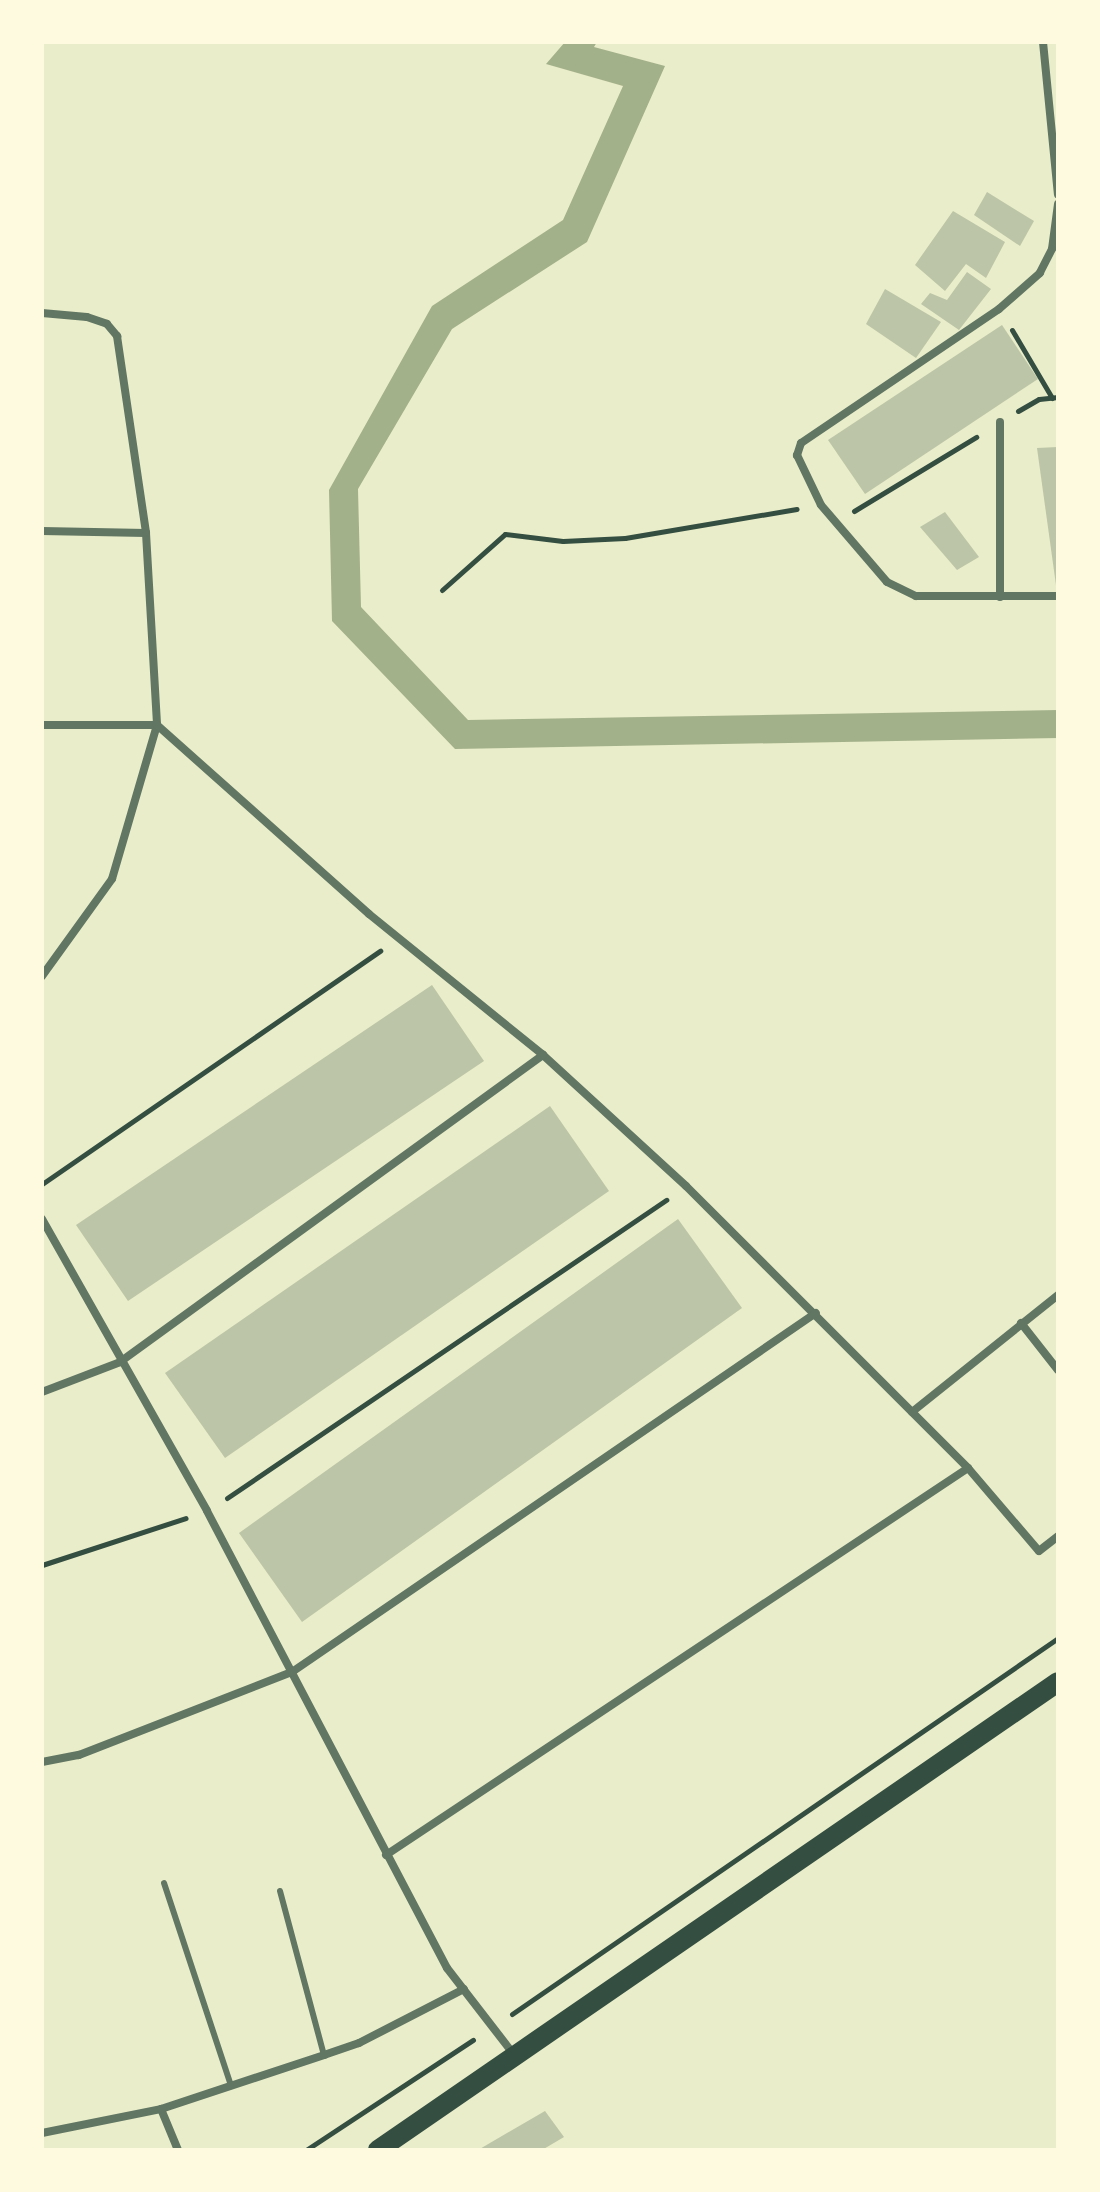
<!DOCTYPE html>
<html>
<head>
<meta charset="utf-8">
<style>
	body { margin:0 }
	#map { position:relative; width:1100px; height:2192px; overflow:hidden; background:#e9edc9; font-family:"PT Sans Narrow",sans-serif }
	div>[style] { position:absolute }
	.water>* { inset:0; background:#a3b18a }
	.building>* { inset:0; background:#bcc5a7 }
	.path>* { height:5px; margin:-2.5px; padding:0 2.5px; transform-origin:2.5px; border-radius:2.5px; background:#344e41 }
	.service>* { height:6px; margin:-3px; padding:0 3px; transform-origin:3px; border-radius:3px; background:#617663 }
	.minor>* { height:8px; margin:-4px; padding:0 4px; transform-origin:4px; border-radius:4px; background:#617663 }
	.primary>* { height:20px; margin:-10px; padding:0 10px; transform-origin:10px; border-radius:10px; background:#344e41 }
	span { translate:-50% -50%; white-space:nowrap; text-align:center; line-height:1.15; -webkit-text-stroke:6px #fefae0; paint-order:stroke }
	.frame { position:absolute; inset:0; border:44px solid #fefae0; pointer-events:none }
</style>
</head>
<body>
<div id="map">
	<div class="water">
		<div style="clip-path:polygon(565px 42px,597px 42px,594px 47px,665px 66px,587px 242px,452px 329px,358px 489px,361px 607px,468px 720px,1058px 710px,1058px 738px,455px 749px,332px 621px,329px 490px,432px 306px,563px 220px,623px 86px,546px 64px)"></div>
	</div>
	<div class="building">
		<div style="clip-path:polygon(987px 192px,1034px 221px,1020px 246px,974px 215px)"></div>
		<div style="clip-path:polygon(953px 211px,1005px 242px,986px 278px,966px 264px,945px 291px,915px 265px)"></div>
		<div style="clip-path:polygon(967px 272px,991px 289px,959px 330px,921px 304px,930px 293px,947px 300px)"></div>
		<div style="clip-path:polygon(885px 289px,941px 322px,916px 358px,866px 324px)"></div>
		<div style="clip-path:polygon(1002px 325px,1038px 379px,865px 494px,828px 440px)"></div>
		<div style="clip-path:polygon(1058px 447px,1058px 585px,1056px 585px,1037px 448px)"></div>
		<div style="clip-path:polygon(945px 512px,979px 557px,957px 570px,920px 527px)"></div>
		<div style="clip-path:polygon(432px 985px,484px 1061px,128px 1301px,76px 1225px)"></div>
		<div style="clip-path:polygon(550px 1106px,609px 1191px,225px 1458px,165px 1373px)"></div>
		<div style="clip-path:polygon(678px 1219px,742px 1308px,302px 1622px,239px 1533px)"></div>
		<div style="clip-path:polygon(545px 2111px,564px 2137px,542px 2150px,478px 2150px)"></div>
	</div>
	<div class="path">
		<div style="left:1012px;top:330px;width:79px;rotate:59.5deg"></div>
		<div style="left:1018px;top:411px;width:24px;rotate:-30deg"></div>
		<div style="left:1039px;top:399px;width:19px;rotate:-6deg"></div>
		<div style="left:854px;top:511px;width:143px;rotate:-31.2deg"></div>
		<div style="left:442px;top:590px;width:84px;rotate:-41.6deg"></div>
		<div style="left:505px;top:534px;width:58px;rotate:6.9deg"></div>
		<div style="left:563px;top:541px;width:62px;rotate:-2.8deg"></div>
		<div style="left:625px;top:538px;width:174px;rotate:-9.6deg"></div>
		<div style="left:42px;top:1184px;width:411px;rotate:-34.6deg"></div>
		<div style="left:227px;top:1498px;width:531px;rotate:-34.17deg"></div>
		<div style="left:42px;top:1565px;width:151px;rotate:-18.1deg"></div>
		<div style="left:512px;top:2014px;width:663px;rotate:-34.55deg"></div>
		<div style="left:306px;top:2150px;width:200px;rotate:-33.4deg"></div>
	</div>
	<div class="service">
		<div style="left:164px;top:1883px;width:214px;rotate:71.7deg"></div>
		<div style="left:280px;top:1891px;width:170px;rotate:75deg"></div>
	</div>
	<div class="minor">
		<div style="left:1043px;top:42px;width:153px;rotate:84.4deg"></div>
		<div style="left:1058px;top:204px;width:45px;rotate:97.6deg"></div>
		<div style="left:1052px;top:249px;width:27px;rotate:117deg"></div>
		<div style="left:1040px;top:273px;width:55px;rotate:138.7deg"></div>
		<div style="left:999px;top:309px;width:239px;rotate:145.9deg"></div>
		<div style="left:801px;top:443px;width:13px;rotate:108deg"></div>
		<div style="left:797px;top:455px;width:55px;rotate:64.4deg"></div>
		<div style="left:821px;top:505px;width:101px;rotate:49.4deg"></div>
		<div style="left:887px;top:582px;width:32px;rotate:26deg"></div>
		<div style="left:916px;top:596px;width:142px"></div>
		<div style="left:42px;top:313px;width:45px;rotate:5.1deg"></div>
		<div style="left:87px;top:317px;width:21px;rotate:19deg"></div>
		<div style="left:107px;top:324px;width:16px;rotate:50deg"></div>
		<div style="left:117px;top:336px;width:199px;rotate:81.6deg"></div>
		<div style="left:146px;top:533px;width:192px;rotate:86.7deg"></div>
		<div style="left:157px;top:725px;width:160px;rotate:106.3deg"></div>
		<div style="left:112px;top:879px;width:120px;rotate:125.8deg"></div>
		<div style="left:42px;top:531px;width:104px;rotate:1.1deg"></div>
		<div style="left:1000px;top:597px;width:175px;rotate:-90deg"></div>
		<div style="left:42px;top:725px;width:115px"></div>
		<div style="left:157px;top:725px;width:284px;rotate:41.7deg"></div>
		<div style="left:369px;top:914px;width:224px;rotate:39deg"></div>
		<div style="left:543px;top:1055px;width:194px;rotate:42.5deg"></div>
		<div style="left:686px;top:1186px;width:399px;rotate:45deg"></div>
		<div style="left:968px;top:1468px;width:109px;rotate:49.5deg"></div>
		<div style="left:1039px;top:1551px;width:24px;rotate:-38deg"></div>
		<div style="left:42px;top:1219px;width:335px;rotate:60.5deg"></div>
		<div style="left:207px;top:1511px;width:516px;rotate:62.29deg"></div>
		<div style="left:447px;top:1968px;width:111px;rotate:52.3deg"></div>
		<div style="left:1021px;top:1323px;width:60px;rotate:51.8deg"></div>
		<div style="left:42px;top:1392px;width:84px;rotate:-21deg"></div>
		<div style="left:120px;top:1362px;width:523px;rotate:-35.97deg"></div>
		<div style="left:912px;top:1412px;width:187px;rotate:-38.7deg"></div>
		<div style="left:42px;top:1762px;width:38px;rotate:-11deg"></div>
		<div style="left:79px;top:1755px;width:229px;rotate:-21.3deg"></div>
		<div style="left:292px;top:1672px;width:635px;rotate:-34.42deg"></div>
		<div style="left:386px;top:1855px;width:699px;rotate:-33.62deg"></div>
		<div style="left:161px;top:2109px;width:44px;rotate:67.5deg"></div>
		<div style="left:42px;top:2133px;width:121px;rotate:-11.4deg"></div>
		<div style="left:161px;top:2109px;width:172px;rotate:-18.3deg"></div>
		<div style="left:324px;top:2055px;width:37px;rotate:-19deg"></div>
		<div style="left:359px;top:2043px;width:118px;rotate:-27.2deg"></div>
	</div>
	<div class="primary">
		<div style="left:378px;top:2150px;width:825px;rotate:-34.54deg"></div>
	</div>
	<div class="frame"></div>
</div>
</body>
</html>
